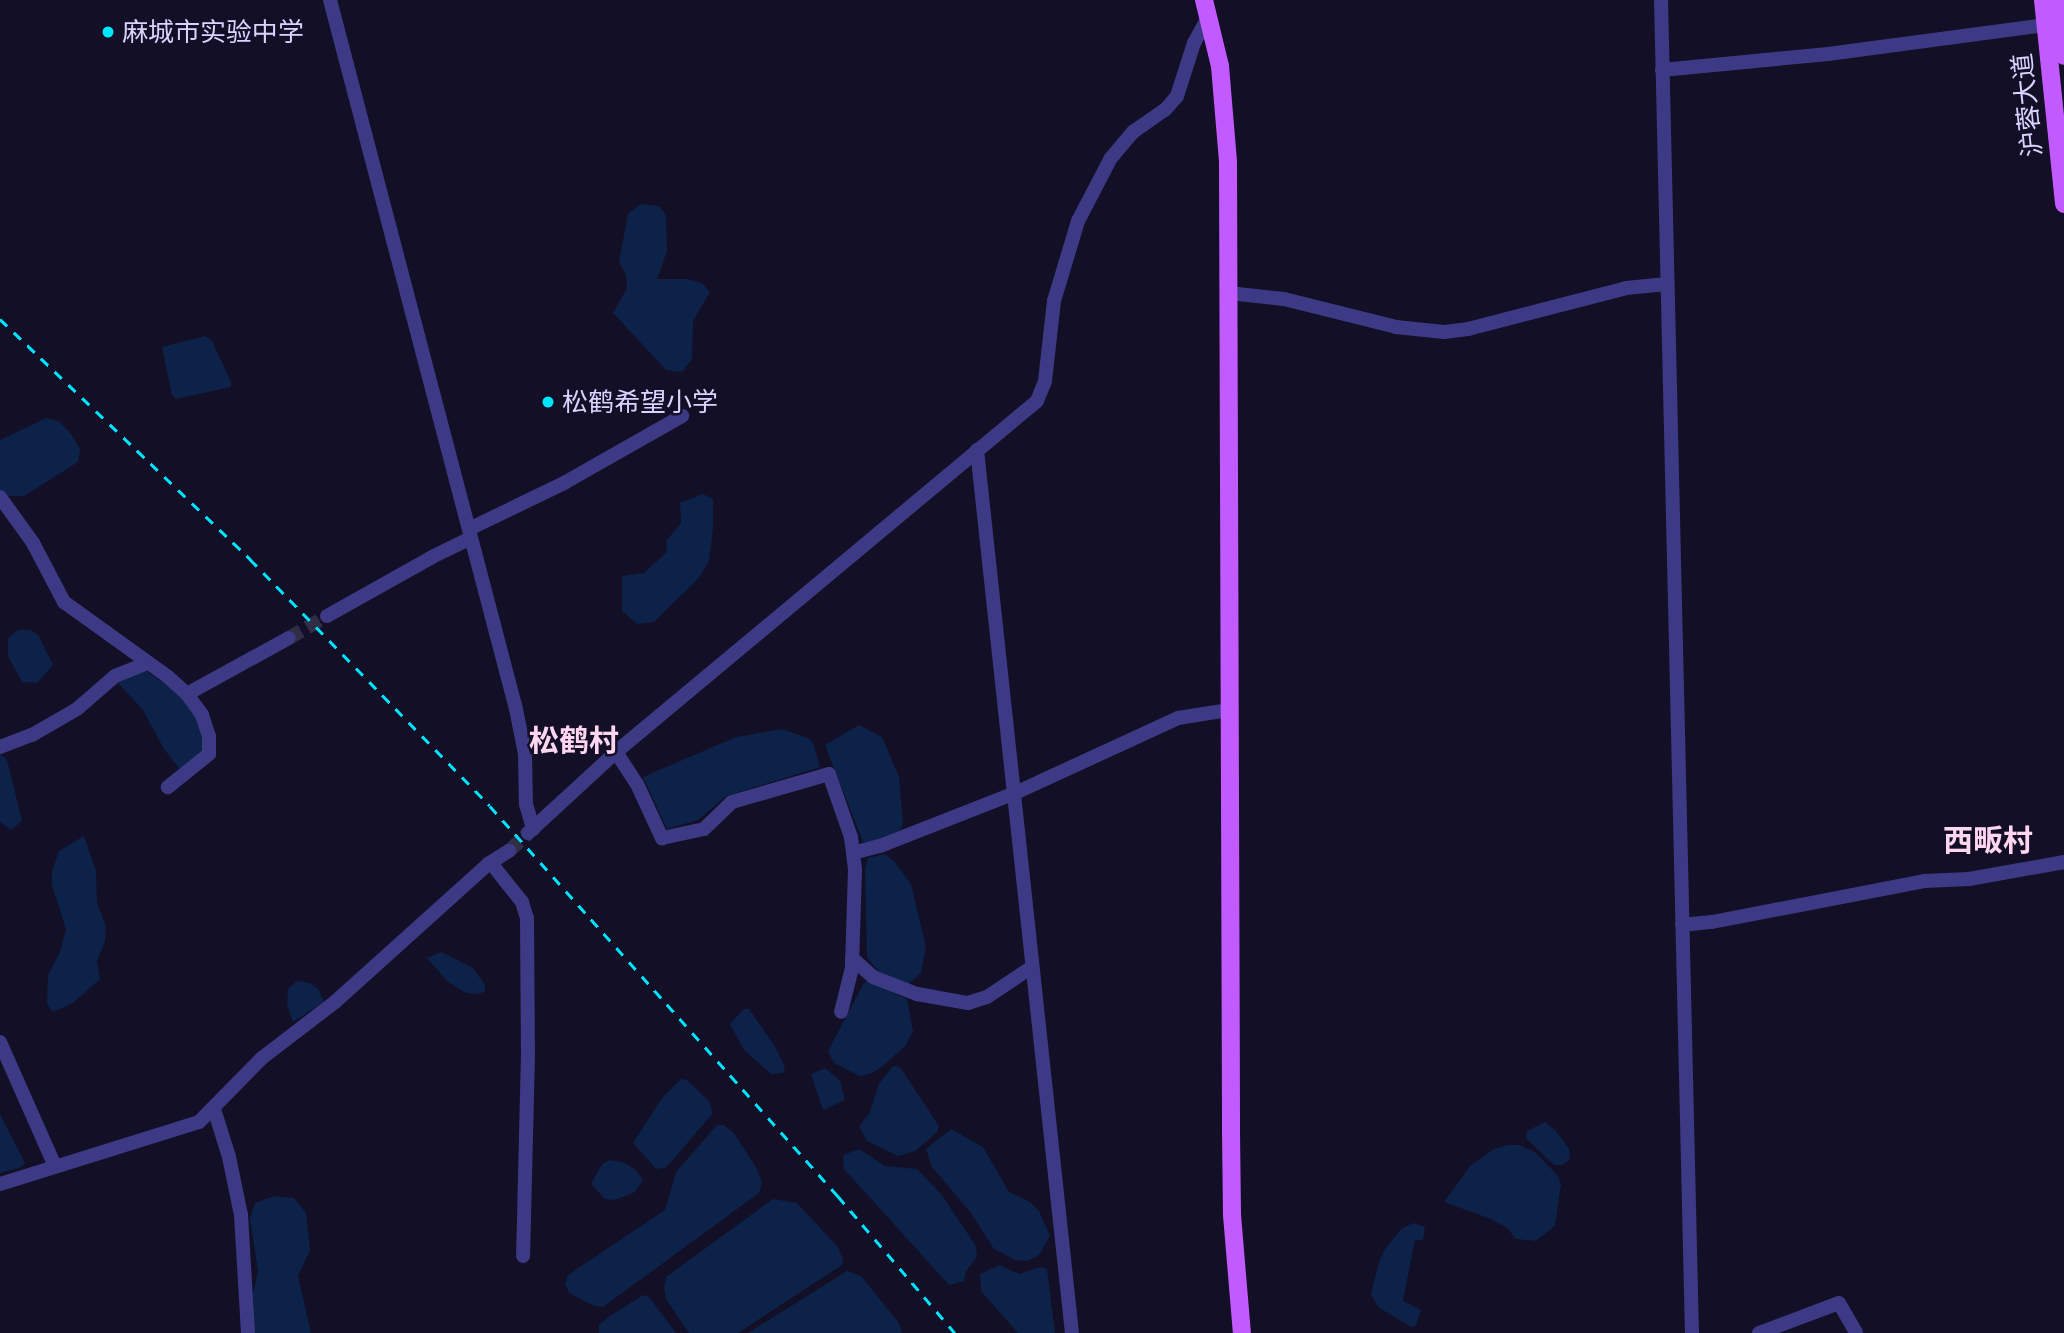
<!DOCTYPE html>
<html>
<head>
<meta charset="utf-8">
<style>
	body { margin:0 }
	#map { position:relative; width:2064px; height:1333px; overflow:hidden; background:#130f26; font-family:"Titillium Web","Noto Sans SC",sans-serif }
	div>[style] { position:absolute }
	.water>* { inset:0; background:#0c2248 }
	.minor-tunnel>* { height:14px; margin-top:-7px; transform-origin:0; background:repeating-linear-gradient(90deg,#312d47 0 14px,transparent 0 21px) }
	.minor>* { height:14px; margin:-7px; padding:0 7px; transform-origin:7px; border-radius:7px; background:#3d3a85 }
	.major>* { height:18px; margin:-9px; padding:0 9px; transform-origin:9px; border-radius:9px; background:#c25bff }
	.rail>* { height:2.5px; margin-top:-1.25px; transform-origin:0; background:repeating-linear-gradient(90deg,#00e5ff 0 10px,transparent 0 19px) }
	.dots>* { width:19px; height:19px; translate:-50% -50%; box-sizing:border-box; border:4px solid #130f26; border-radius:50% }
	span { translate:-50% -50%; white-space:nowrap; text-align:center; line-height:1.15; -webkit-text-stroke:5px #130f26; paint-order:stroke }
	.poi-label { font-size:26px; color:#d9d4ff }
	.left { translate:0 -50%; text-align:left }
	.street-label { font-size:26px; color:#d9d4ff }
	.quarter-label { font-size:30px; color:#ffd6f0; font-weight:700 }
</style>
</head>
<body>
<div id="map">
	<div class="water">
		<div style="clip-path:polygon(641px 204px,659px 206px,666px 215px,667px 251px,657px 279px,688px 279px,702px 283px,710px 292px,693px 321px,692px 359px,682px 372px,666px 370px,613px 313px,627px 288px,626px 275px,619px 262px,628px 214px)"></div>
		<div style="clip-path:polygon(205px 336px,212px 341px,231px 382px,231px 387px,176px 399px,172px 395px,162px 347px)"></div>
		<div style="clip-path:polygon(46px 418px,59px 421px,71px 434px,80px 449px,78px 462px,24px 496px,7px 496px,0 489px,0 440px)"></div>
		<div style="clip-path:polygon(703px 494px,713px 499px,713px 529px,709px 561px,699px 578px,654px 622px,637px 624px,622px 611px,622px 576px,644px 573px,666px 553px,667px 540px,681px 523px,680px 503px)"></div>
		<div style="clip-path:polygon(18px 630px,31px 630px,38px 635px,53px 665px,37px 683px,22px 682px,8px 656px,8px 638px)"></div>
		<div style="clip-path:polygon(146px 671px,178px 693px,202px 725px,203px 750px,181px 771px,164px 749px,143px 710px,119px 684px,118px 679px)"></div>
		<div style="clip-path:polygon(859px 725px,882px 737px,899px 777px,903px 823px,900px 831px,867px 843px,863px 842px,825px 745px)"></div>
		<div style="clip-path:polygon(782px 729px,808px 738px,813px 743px,820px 767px,726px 796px,698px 820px,667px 829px,643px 777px,736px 737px)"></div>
		<div style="clip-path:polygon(0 754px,7px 760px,22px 821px,11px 830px,0 822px)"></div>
		<div style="clip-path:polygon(84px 836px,96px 871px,97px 903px,106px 926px,105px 941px,97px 961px,100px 979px,73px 1003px,53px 1012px,47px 1004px,48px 975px,60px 952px,66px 929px,52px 886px,52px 872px,59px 851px)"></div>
		<div style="clip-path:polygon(885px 854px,894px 861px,911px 884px,926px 947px,921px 973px,908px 984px,881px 975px,867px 957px,865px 869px,868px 858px)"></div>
		<div style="clip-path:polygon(441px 952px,473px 968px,485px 985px,485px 991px,479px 994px,466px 993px,447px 981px,427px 958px)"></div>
		<div style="clip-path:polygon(297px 981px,310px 983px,318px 989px,324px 1002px,293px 1022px,287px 1005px,288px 989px)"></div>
		<div style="clip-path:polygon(869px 981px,907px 999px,913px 1031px,906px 1045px,882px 1067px,870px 1074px,860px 1076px,834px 1063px,828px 1051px,864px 983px)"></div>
		<div style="clip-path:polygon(744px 1009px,749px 1009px,774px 1045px,785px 1067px,783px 1073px,771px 1074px,744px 1050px,730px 1024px)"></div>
		<div style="clip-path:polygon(893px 1066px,900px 1067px,939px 1126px,937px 1132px,915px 1151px,898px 1156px,867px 1141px,859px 1126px,869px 1114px,879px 1084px)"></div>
		<div style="clip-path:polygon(825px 1068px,840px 1081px,845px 1100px,823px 1110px,811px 1074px)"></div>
		<div style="clip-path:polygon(681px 1079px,687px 1080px,709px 1101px,713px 1113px,672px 1161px,665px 1168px,656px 1169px,633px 1143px,662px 1098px)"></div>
		<div style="clip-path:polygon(0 1114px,25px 1163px,22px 1167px,0 1173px)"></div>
		<div style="clip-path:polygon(1545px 1122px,1556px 1131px,1569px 1149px,1570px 1159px,1562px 1165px,1554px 1165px,1526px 1138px,1527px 1131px)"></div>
		<div style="clip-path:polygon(717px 1125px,723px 1125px,733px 1132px,756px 1167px,762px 1182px,759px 1193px,603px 1307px,594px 1306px,569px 1293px,565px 1284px,568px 1275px,665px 1210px,676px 1172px)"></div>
		<div style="clip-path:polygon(951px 1129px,983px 1147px,1009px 1192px,1030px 1202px,1039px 1211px,1050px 1236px,1039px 1255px,1027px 1261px,1015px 1260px,994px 1249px,971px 1213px,932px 1167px,926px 1149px)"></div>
		<div style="clip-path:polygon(1507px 1145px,1519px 1145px,1536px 1153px,1558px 1176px,1561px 1184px,1555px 1226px,1536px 1241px,1516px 1239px,1507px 1228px,1491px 1219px,1444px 1202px,1471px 1165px,1494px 1149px)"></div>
		<div style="clip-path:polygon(859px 1149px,885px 1166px,917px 1169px,941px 1194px,976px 1246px,977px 1257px,966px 1271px,964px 1281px,949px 1285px,844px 1169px,843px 1155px)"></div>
		<div style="clip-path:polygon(610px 1160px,625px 1163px,636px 1170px,643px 1180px,635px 1192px,615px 1200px,605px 1199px,591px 1184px,602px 1164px)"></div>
		<div style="clip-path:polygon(274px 1196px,294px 1198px,306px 1213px,310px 1250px,298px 1276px,311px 1333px,254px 1333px,253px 1294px,258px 1271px,250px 1218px,255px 1203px)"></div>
		<div style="clip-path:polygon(773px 1199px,797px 1203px,838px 1247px,843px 1260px,842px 1265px,738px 1333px,689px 1333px,666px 1299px,664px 1287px,666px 1277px)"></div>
		<div style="clip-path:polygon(1414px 1223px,1425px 1227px,1423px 1240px,1415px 1240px,1403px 1301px,1421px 1310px,1416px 1325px,1411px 1327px,1378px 1307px,1371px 1294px,1379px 1262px,1385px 1249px,1402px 1228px)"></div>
		<div style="clip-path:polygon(999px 1265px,1019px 1274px,1041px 1267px,1047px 1269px,1055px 1333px,1018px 1333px,981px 1291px,980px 1274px)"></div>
		<div style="clip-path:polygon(847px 1271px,861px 1276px,899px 1323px,902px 1333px,748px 1333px)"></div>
		<div style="clip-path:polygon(643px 1295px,649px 1297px,676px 1333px,599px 1333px,599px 1325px,610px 1316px)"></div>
	</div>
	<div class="minor-tunnel">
		<div style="left:289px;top:638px;width:44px;rotate:-30.1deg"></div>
		<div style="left:509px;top:851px;width:26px;rotate:-43deg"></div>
	</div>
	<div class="minor">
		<div style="left:330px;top:0;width:733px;rotate:75.3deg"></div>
		<div style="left:516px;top:709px;width:46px;rotate:78.7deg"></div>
		<div style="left:525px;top:754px;width:50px;rotate:88.9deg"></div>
		<div style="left:526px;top:804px;width:26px;rotate:74deg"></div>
		<div style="left:1661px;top:0;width:1333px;rotate:88.67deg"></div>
		<div style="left:1662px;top:70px;width:167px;rotate:-5.5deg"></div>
		<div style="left:1828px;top:54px;width:219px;rotate:-7.6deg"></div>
		<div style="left:1229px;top:293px;width:55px;rotate:6.2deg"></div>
		<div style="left:1284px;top:299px;width:115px;rotate:14deg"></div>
		<div style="left:1396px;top:327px;width:48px;rotate:5.9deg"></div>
		<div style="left:1444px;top:332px;width:24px;rotate:-7deg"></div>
		<div style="left:1468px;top:329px;width:163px;rotate:-14.5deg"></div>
		<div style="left:1626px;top:288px;width:41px;rotate:-5.6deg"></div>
		<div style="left:977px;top:450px;width:888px;rotate:83.86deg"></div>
		<div style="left:0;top:497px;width:57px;rotate:54.3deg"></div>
		<div style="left:33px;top:543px;width:67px;rotate:62.3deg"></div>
		<div style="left:64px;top:602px;width:127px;rotate:35.7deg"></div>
		<div style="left:167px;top:676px;width:27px;rotate:42deg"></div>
		<div style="left:187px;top:694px;width:26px;rotate:54deg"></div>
		<div style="left:202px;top:715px;width:22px;rotate:72deg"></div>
		<div style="left:209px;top:736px;width:18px;rotate:90deg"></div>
		<div style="left:209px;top:754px;width:53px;rotate:141.2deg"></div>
		<div style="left:469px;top:529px;width:106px;rotate:-25.8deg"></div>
		<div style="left:564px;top:483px;width:136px;rotate:-29.6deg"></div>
		<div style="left:327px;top:616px;width:120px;rotate:-29.3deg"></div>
		<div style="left:432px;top:557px;width:43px;rotate:-26deg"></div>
		<div style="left:187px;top:694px;width:116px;rotate:-28.8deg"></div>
		<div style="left:0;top:747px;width:34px;rotate:-21deg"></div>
		<div style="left:32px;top:735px;width:52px;rotate:-30deg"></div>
		<div style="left:77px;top:709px;width:50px;rotate:-41deg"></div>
		<div style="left:115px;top:676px;width:35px;rotate:-22deg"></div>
		<div style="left:616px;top:752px;width:38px;rotate:57deg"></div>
		<div style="left:637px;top:784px;width:60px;rotate:65.2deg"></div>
		<div style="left:662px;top:838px;width:43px;rotate:-12.1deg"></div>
		<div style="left:704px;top:829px;width:39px;rotate:-44deg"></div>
		<div style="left:732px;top:802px;width:101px;rotate:-16.1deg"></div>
		<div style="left:829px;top:774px;width:67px;rotate:70.8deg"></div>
		<div style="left:851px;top:837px;width:33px;rotate:83deg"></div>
		<div style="left:855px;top:870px;width:98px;rotate:91.8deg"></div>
		<div style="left:852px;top:968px;width:45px;rotate:104deg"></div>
		<div style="left:528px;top:833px;width:120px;rotate:-42.6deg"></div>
		<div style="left:616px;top:752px;width:548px;rotate:-39.82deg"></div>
		<div style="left:1037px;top:401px;width:22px;rotate:-68deg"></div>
		<div style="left:1045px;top:381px;width:81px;rotate:-83.6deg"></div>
		<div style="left:1054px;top:301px;width:84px;rotate:-73.3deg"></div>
		<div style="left:1078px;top:221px;width:71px;rotate:-62.4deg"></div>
		<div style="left:1111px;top:158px;width:34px;rotate:-50deg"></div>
		<div style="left:1133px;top:132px;width:39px;rotate:-35deg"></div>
		<div style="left:1165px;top:110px;width:18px;rotate:-49deg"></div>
		<div style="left:1177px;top:96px;width:56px;rotate:-72.2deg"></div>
		<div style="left:1194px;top:43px;width:29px;rotate:-61deg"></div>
		<div style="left:853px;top:853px;width:28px;rotate:-15deg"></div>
		<div style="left:880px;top:846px;width:143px;rotate:-21.4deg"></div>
		<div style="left:1013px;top:794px;width:182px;rotate:-24.7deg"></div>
		<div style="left:1178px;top:718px;width:52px;rotate:-8.9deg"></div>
		<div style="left:491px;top:863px;width:50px;rotate:51.5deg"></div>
		<div style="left:522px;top:902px;width:17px;rotate:73deg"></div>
		<div style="left:527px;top:918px;width:136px;rotate:89.6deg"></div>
		<div style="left:528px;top:1054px;width:202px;rotate:91.4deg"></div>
		<div style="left:1682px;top:925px;width:30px;rotate:-6deg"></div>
		<div style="left:1712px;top:922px;width:216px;rotate:-10.9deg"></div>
		<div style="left:1924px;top:881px;width:45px;rotate:-2.5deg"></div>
		<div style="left:1969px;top:879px;width:97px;rotate:-10.1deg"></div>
		<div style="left:852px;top:958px;width:28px;rotate:42deg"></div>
		<div style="left:873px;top:977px;width:47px;rotate:21.1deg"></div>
		<div style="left:917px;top:994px;width:52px;rotate:10deg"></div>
		<div style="left:968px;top:1003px;width:20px;rotate:-18deg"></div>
		<div style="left:987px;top:997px;width:54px;rotate:-33.7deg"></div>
		<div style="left:0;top:1042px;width:136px;rotate:66.1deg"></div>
		<div style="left:214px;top:1109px;width:50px;rotate:72.6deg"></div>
		<div style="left:229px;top:1157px;width:59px;rotate:78.3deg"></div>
		<div style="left:241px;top:1215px;width:118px;rotate:86.6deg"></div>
		<div style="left:0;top:1184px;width:208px;rotate:-17.3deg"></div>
		<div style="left:199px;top:1122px;width:90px;rotate:-45.5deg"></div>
		<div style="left:262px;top:1058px;width:92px;rotate:-37.5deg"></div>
		<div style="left:335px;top:1002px;width:206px;rotate:-42deg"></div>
		<div style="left:488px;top:864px;width:25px;rotate:-32deg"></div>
		<div style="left:1759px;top:1333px;width:85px;rotate:-20.6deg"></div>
		<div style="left:1839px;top:1303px;width:34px;rotate:60deg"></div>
	</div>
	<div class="major">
		<div style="left:1204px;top:0;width:68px;rotate:76.4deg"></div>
		<div style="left:1220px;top:66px;width:96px;rotate:85.2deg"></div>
		<div style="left:1228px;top:162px;width:970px;rotate:89.82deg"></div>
		<div style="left:1231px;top:1132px;width:83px;rotate:89.3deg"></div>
		<div style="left:1232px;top:1215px;width:118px;rotate:85.2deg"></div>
		<div style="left:2043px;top:0;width:205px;rotate:84.1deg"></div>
		<div style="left:2058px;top:0;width:56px;rotate:83.9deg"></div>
	</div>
	<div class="rail">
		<div style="left:0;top:319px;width:347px;rotate:43.8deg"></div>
		<div style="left:250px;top:559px;width:344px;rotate:45.8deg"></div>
		<div style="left:490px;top:806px;width:523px;rotate:48.26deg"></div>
		<div style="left:838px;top:1196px;width:180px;rotate:49.5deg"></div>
	</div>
	<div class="dots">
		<div style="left:108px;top:32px;background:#00e5ff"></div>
		<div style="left:548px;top:402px;background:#00e5ff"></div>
	</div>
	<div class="poi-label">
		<span class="left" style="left:122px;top:32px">麻城市实验中学</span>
		<span class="left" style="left:562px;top:402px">松鹤希望小学</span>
	</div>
	<div class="street-label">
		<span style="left:2027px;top:105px;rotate:-96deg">沪蓉大道</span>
	</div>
	<div class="quarter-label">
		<span style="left:574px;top:740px">松鹤村</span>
		<span style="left:1988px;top:840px">西畈村</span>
	</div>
</div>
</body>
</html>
